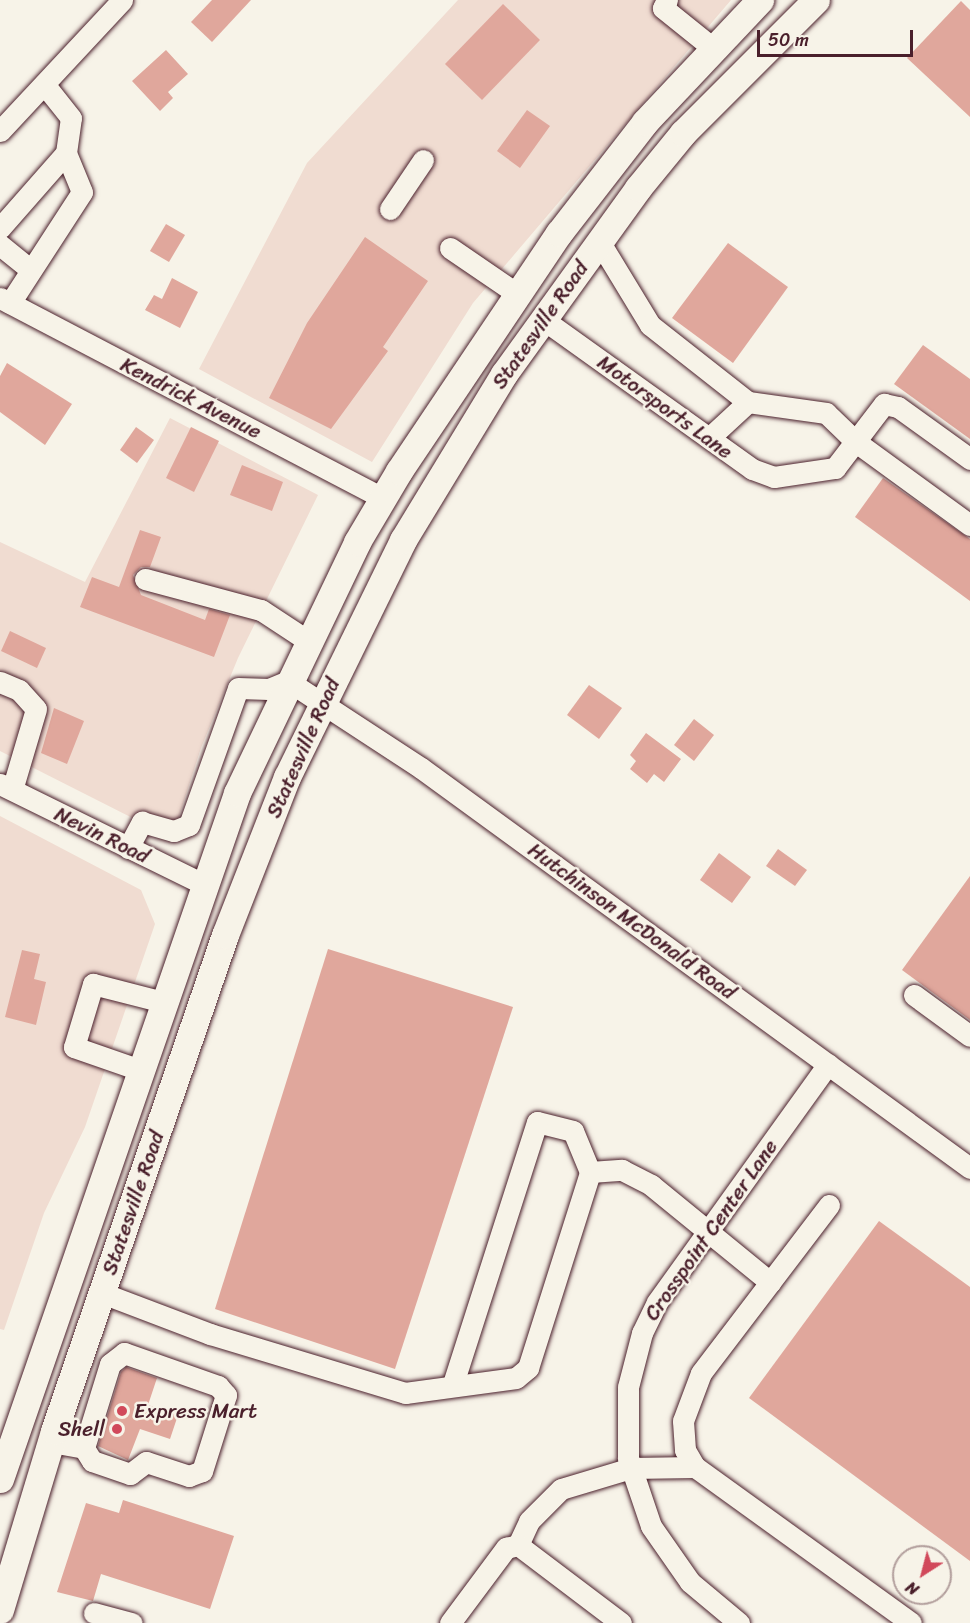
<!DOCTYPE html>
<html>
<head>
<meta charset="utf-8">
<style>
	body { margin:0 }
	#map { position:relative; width:970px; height:1623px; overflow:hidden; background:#f7f3e8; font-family:Sriracha,sans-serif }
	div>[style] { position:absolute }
	.built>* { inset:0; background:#f0dcd1 }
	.building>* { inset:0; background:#e0a79c }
	.roads { filter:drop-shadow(0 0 2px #4a1f2b) drop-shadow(0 0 2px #4a1f2b) }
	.minor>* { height:21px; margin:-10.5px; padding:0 10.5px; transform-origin:10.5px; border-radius:10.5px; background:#f7f3e8 }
	.major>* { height:27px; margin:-13.5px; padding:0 13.5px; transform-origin:13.5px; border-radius:13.5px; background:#f7f3e8 }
	.dots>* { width:16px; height:16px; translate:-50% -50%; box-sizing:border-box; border:3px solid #f7f3e8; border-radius:50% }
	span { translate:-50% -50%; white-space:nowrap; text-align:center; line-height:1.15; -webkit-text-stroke:5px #f7f3e8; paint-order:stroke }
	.street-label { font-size:21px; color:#4a1f2b }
	.poi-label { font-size:21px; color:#4a1f2b }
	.left { translate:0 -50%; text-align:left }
	.right { translate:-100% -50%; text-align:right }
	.north { position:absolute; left:892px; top:1545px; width:60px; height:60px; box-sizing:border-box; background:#f7f3e8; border:2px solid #b29e9c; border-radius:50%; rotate:216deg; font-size:16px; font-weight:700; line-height:24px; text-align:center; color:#4a1f2b }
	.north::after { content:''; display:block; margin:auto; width:21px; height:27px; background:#d1495b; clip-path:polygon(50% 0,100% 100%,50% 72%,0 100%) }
	.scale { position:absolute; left:757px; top:30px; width:156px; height:27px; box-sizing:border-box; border:3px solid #4a1f2b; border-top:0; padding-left:8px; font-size:18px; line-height:21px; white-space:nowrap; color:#4a1f2b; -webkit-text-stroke:4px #f7f3e8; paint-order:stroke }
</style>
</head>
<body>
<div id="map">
	<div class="built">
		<div style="clip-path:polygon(458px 0,731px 0,473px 303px,372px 462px,199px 369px,307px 163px)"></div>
		<div style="clip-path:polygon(170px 418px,318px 495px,238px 658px,201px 748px,172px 838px,0 751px,0 542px,85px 582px)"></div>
		<div style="clip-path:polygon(0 816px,141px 890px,155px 924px,85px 1127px,44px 1213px,4px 1330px,0 1329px)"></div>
	</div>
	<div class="building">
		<div style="clip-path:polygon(212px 0,251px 0,212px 42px,191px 22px)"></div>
		<div style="clip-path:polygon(961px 1px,970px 10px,970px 117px,907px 58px)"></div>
		<div style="clip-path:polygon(503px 4px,540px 40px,482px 100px,445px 64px)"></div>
		<div style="clip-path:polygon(166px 50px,188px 74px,168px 92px,173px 98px,160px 111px,132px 81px)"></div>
		<div style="clip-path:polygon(527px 110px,550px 126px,520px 168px,497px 151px)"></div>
		<div style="clip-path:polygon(166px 224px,185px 235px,169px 262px,150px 251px)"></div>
		<div style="clip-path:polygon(365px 237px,428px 281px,383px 347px,388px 351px,331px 429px,269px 398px,307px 323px)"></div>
		<div style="clip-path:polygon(728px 243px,788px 287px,733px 363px,672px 318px)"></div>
		<div style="clip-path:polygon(172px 278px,198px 292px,180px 328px,145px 310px,154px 295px,162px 299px)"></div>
		<div style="clip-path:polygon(923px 345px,970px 379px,970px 439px,894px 384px)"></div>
		<div style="clip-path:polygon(7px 363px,72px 404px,45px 445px,0 412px,0 376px)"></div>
		<div style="clip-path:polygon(136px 427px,154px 440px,137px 463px,120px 450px)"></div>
		<div style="clip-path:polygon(191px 427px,219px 441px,194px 492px,166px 478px)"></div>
		<div style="clip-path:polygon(242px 465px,283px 482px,272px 511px,230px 495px)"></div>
		<div style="clip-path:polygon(883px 478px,970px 539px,970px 601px,855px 517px)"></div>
		<div style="clip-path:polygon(140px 530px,161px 537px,150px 567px,141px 567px,133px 575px,141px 595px,205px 620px,209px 609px,230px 615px,214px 657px,80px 607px,92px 577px,119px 587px)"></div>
		<div style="clip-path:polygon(10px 631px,46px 648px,37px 668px,1px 651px)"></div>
		<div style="clip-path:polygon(589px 685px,622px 708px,599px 739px,567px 715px)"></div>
		<div style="clip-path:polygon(54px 708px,84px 721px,67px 764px,41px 753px)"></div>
		<div style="clip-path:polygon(694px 719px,714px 735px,694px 761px,674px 745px)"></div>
		<div style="clip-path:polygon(646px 733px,681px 759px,664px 782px,654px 774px,647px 783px,630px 769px,636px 761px,630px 755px)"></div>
		<div style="clip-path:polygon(778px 849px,807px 870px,795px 886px,766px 866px)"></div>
		<div style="clip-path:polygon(719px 853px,751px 877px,732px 903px,700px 880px)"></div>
		<div style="clip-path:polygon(970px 876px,970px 1020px,902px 970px)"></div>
		<div style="clip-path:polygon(328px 949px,513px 1007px,395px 1369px,215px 1309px)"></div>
		<div style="clip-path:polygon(22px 950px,40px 954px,34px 979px,46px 982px,36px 1025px,5px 1017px)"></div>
		<div style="clip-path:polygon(879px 1221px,970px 1287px,970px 1561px,749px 1398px)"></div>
		<div style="clip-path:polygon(126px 1367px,157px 1378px,148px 1405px,178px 1415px,170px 1439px,140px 1429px,128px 1460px,98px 1446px,121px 1372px)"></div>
		<div style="clip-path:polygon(123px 1500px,234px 1536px,210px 1609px,101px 1574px,93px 1601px,57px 1592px,86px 1503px,119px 1513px)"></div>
	</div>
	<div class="roads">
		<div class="minor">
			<div style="left:667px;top:0;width:9px;rotate:117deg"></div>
			<div style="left:663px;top:8px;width:65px;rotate:38.8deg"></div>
			<div style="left:0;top:131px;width:179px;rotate:-47deg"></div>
			<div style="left:390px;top:209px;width:59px;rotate:-56deg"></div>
			<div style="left:0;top:228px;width:100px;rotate:-48.7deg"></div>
			<div style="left:599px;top:241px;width:98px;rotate:58.7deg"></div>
			<div style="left:650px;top:325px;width:125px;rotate:38.2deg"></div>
			<div style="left:0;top:245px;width:38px;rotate:39deg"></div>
			<div style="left:450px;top:248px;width:80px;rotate:34.3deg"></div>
			<div style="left:0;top:298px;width:432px;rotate:27.6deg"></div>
			<div style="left:10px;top:303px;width:132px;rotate:-57deg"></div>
			<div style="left:82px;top:192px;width:42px;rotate:-112.3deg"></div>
			<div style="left:66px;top:153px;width:35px;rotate:-82deg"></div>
			<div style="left:71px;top:118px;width:43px;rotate:-128.5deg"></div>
			<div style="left:544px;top:320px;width:256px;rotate:35.6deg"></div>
			<div style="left:752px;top:469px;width:23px;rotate:20deg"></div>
			<div style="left:774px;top:477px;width:62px;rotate:-8.4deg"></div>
			<div style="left:835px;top:468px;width:81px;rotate:-52.6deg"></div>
			<div style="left:884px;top:404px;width:14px;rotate:12deg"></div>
			<div style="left:898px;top:407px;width:89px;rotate:35.8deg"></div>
			<div style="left:709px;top:438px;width:53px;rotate:-42.7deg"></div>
			<div style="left:748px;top:402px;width:79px;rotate:8deg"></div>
			<div style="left:826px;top:413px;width:42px;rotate:44deg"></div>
			<div style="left:856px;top:442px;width:141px;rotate:36.1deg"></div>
			<div style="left:145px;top:579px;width:120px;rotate:15deg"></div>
			<div style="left:261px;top:610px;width:56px;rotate:33.4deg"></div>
			<div style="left:0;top:682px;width:21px;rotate:23deg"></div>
			<div style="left:19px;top:690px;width:25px;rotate:48deg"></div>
			<div style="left:36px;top:709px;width:84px;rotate:106.5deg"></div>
			<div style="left:0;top:784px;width:229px;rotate:26.2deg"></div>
			<div style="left:128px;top:848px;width:30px;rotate:-62deg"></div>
			<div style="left:142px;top:822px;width:33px;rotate:16deg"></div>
			<div style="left:174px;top:831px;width:16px;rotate:-22deg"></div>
			<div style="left:189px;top:825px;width:145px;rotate:-70.3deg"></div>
			<div style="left:238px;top:688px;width:31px;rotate:2deg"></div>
			<div style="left:269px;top:689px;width:21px;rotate:-23deg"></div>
			<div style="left:288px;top:681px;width:159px;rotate:33.2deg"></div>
			<div style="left:421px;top:768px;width:679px;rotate:36.08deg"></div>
			<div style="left:914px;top:995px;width:69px;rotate:36.2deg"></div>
			<div style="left:140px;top:1070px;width:70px;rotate:-160.8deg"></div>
			<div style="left:74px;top:1047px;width:66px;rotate:-73.2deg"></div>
			<div style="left:93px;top:984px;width:72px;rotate:14.4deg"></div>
			<div style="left:590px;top:1172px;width:32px;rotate:-4deg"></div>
			<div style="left:622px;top:1170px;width:33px;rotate:27deg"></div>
			<div style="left:651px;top:1185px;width:154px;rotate:39.2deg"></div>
			<div style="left:829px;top:1205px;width:211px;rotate:127.3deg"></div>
			<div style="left:701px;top:1373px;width:51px;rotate:110.6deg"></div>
			<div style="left:683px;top:1421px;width:29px;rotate:86deg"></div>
			<div style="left:685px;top:1450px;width:20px;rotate:60deg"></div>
			<div style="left:695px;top:1467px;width:266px;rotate:35.8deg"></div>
			<div style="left:102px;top:1293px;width:116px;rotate:20.8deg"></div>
			<div style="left:210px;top:1334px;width:204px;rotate:16.8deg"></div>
			<div style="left:405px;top:1393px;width:112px;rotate:-7.7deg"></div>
			<div style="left:516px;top:1378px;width:16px;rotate:-40deg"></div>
			<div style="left:528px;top:1368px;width:206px;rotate:-72.4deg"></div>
			<div style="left:590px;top:1172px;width:44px;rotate:-112.5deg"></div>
			<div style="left:573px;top:1131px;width:37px;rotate:-166deg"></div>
			<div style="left:537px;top:1122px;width:275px;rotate:107.8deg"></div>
			<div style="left:51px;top:1442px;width:34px;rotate:10deg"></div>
			<div style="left:84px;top:1448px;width:88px;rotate:-72.8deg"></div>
			<div style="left:110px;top:1364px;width:18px;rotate:-38deg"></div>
			<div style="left:124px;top:1353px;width:100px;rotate:19.3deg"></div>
			<div style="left:218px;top:1386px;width:12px;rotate:48deg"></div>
			<div style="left:226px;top:1395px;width:80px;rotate:107.5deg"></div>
			<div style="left:202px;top:1471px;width:14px;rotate:159deg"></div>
			<div style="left:189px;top:1476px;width:45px;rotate:-162deg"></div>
			<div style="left:146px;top:1462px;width:20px;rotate:143deg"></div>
			<div style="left:130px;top:1474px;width:40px;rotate:-161.1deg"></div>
			<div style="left:92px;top:1461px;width:15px;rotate:-122deg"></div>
			<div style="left:518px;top:1545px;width:26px;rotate:-65deg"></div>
			<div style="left:529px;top:1521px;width:45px;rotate:-45deg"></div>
			<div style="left:561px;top:1489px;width:73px;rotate:-16.7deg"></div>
			<div style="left:631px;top:1468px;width:64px;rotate:-0.9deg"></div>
			<div style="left:94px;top:1613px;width:39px;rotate:15deg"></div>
			<div style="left:450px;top:1623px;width:94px;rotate:-53.3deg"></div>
			<div style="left:506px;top:1548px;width:12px;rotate:-14deg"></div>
			<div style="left:518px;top:1545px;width:129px;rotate:37.1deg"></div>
			<div style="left:739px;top:1623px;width:64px;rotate:-140.1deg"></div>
			<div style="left:690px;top:1582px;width:68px;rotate:-124.9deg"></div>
			<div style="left:651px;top:1526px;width:72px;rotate:-108.7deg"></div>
			<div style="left:628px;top:1458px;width:71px;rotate:-90deg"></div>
			<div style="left:628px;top:1387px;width:56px;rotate:-75.5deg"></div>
			<div style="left:642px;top:1333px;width:34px;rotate:-64deg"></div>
			<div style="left:657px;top:1302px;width:293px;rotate:-54.3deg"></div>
		</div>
		<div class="major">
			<div style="left:0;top:1479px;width:726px;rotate:-70.94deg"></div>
			<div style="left:237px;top:793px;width:278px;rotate:-64.4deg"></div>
			<div style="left:357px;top:542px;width:82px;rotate:-59.4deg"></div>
			<div style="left:399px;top:471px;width:287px;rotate:-56.1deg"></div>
			<div style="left:559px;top:233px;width:140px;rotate:-52.2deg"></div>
			<div style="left:645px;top:122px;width:168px;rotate:-46.7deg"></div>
			<div style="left:0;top:1610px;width:187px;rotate:-73.2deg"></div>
			<div style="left:54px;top:1431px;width:525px;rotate:-70.98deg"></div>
			<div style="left:225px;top:935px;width:170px;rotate:-68.6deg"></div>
			<div style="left:287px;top:777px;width:264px;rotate:-63.9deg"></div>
			<div style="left:403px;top:540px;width:194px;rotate:-58.7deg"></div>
			<div style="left:504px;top:374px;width:229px;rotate:-54.2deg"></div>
			<div style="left:638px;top:188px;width:71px;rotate:-50.7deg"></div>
			<div style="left:683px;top:133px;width:188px;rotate:-45deg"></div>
		</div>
	</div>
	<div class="dots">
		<div style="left:122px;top:1411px;background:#d1495b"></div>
		<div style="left:117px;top:1429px;background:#d1495b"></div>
	</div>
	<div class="street-label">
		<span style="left:540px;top:325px;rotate:-55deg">Statesville Road</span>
		<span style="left:191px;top:398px;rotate:27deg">Kendrick Avenue</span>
		<span style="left:665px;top:407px;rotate:36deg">Motorsports Lane</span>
		<span style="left:303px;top:748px;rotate:-66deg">Statesville Road</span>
		<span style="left:102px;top:835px;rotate:26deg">Nevin Road</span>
		<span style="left:632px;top:921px;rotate:36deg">Hutchinson McDonald Road</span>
		<span style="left:133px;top:1203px;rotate:-71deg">Statesville Road</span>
		<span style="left:711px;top:1230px;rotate:-55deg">Crosspoint Center Lane</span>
	</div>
	<div class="poi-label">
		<span class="left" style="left:134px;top:1411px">Express Mart</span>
		<span class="right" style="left:105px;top:1429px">Shell</span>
	</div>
	<div class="north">N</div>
	<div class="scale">50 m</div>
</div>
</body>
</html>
